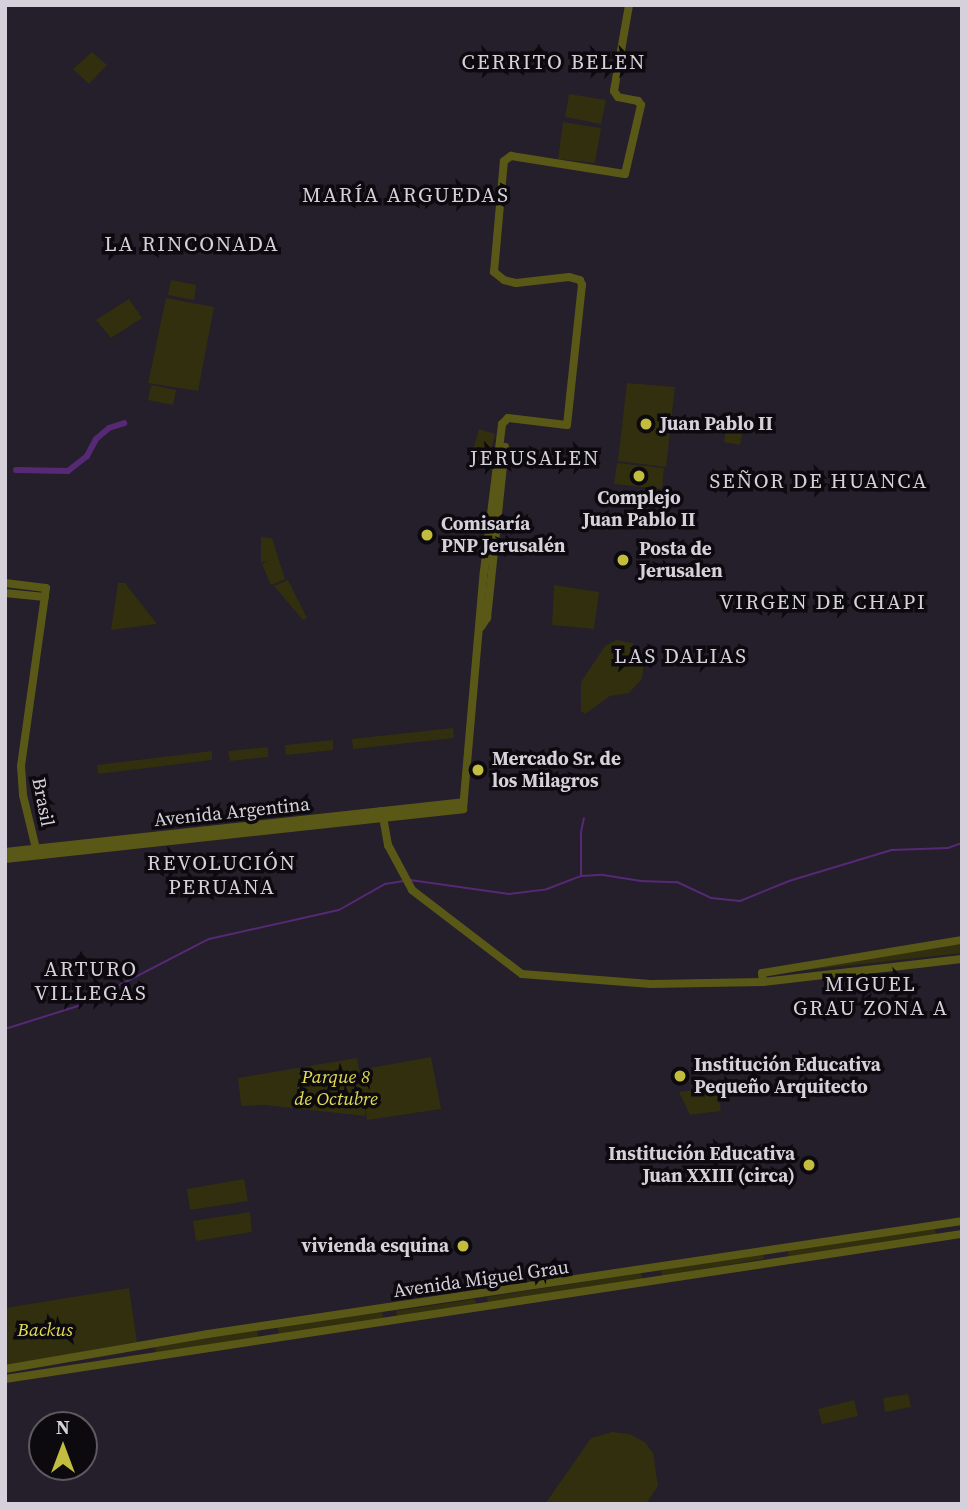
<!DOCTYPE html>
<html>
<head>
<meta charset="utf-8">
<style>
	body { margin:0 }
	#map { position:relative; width:967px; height:1509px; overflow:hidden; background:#251e2b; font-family:"Source Serif 4",serif }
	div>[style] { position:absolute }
	.green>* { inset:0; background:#312f0e }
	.stream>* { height:2px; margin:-1px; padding:0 1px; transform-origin:1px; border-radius:1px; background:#562975 }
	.canal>* { height:6px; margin:-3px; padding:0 3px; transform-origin:3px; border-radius:3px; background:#562975 }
	.tertiary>* { height:8px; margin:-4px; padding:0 4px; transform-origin:4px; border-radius:4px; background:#5a5816 }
	.dots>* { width:19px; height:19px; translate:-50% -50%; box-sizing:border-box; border:4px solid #0d0a0f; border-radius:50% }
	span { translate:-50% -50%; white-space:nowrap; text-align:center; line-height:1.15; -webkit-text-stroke:7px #0d0a0f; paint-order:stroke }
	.poi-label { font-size:19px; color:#d5d0d9; font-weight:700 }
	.left { translate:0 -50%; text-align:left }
	.right { translate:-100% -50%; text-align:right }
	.street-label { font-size:19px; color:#d5d0d9 }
	.park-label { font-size:19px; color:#e3dd51; font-style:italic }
	.neighbourhood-label { font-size:21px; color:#d5d0d9; letter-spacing:2px }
	.frame { position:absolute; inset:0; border:7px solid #d5d0d9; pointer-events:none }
	.north { position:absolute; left:28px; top:1411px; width:70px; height:70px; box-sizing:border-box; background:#0d0a0f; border:2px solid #5d5960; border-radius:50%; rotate:0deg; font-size:19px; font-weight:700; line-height:28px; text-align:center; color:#d5d0d9 }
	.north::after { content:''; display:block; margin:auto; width:24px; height:32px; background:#c2bd3f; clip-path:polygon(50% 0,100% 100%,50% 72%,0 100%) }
</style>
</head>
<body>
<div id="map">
	<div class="green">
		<div style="clip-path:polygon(92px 52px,107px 65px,89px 84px,73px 69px)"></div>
		<div style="clip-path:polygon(569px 94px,606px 100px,601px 124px,565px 117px)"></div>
		<div style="clip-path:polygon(563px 122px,601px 128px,595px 163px,558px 159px)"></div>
		<div style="clip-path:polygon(171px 280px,196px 285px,194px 300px,168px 295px)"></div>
		<div style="clip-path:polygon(166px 298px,214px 307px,198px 391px,148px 383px)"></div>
		<div style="clip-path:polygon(129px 299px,142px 318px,111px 338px,96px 320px)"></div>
		<div style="clip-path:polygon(627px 383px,675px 387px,666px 467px,618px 461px)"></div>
		<div style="clip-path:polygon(151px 385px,176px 390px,173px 405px,148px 400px)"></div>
		<div style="clip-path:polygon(728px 417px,745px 420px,740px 445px,724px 442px)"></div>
		<div style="clip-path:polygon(479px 429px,495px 434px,489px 458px,486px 457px,485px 462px,470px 461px,470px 455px,481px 457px,472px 453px)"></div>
		<div style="clip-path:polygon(617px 463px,664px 468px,662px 489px,614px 484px)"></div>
		<div style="clip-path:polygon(261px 537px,272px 538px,285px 579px,271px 585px,262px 564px,270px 560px,261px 563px)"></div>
		<div style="clip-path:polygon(288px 580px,307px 618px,303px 620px,274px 586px)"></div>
		<div style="clip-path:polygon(118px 583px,125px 583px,157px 624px,111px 630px)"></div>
		<div style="clip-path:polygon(554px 585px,599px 592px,594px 629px,552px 625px)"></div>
		<div style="clip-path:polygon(617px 640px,632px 643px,640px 651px,644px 663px,642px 679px,629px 693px,610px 696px,585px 714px,581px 711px,581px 682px,605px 646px)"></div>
		<div style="clip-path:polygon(453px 728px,454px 738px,353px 749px,352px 739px)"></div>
		<div style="clip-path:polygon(333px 740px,333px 750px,286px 755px,285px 745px)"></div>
		<div style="clip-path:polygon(268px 747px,268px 757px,230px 761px,228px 751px)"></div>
		<div style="clip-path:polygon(212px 751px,212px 760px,98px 774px,97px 765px)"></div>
		<div style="clip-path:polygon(962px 944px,962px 953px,770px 974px)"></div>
		<div style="clip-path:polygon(431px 1057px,441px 1109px,367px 1120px,365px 1105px,365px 1116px,265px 1105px,241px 1106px,238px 1078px,357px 1058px,359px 1070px)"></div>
		<div style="clip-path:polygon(717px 1087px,721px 1111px,690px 1115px,679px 1092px)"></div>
		<div style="clip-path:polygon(244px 1179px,248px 1201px,190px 1210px,187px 1189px)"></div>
		<div style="clip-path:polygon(250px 1212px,252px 1232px,196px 1241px,193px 1221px)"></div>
		<div style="clip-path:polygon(935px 1228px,936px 1235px,789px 1257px,788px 1250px)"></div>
		<div style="clip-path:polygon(763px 1253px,764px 1259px,662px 1276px,661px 1270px)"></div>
		<div style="clip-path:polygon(641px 1273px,642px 1279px,488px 1303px,487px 1297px)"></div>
		<div style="clip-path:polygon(129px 1288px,137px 1342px,5px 1366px,5px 1308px)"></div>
		<div style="clip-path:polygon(475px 1299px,476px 1304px,397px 1317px,396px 1311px)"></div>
		<div style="clip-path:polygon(382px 1312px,383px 1318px,279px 1334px,277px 1327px)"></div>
		<div style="clip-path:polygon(257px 1330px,258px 1337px,156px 1353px,155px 1347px)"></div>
		<div style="clip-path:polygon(908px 1394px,911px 1407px,885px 1412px,883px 1398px)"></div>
		<div style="clip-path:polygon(854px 1400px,858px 1416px,822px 1424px,818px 1409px)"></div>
		<div style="clip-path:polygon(612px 1432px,629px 1434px,645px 1442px,653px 1453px,658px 1486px,646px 1504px,545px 1504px,591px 1438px)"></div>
	</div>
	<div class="stream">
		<div style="left:581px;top:876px;width:44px;rotate:-90deg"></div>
		<div style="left:581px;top:832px;width:14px;rotate:-78deg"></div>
		<div style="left:410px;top:880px;width:100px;rotate:8deg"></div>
		<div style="left:509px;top:894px;width:38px;rotate:-7deg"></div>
		<div style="left:547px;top:889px;width:36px;rotate:-21deg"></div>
		<div style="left:581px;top:876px;width:22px;rotate:-3deg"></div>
		<div style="left:603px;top:875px;width:37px;rotate:9deg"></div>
		<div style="left:640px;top:881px;width:37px;rotate:2deg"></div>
		<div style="left:677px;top:882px;width:38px;rotate:25deg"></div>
		<div style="left:711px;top:898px;width:29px;rotate:6deg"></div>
		<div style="left:740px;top:901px;width:53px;rotate:-22.2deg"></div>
		<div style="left:789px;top:881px;width:108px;rotate:-16.8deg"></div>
		<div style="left:892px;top:850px;width:56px;rotate:-2deg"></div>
		<div style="left:948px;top:848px;width:15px;rotate:-20deg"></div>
		<div style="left:5px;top:1029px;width:80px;rotate:-17.5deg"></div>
		<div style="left:81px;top:1005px;width:144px;rotate:-27.3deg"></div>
		<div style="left:209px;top:939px;width:133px;rotate:-12.6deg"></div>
		<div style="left:339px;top:910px;width:53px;rotate:-29.5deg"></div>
		<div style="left:385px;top:884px;width:19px;rotate:-9deg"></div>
	</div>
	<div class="canal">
		<div style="left:16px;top:470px;width:52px;rotate:1.1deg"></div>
		<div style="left:68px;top:471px;width:24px;rotate:-38deg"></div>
		<div style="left:87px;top:456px;width:19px;rotate:-62deg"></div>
		<div style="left:96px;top:439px;width:17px;rotate:-40deg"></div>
		<div style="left:109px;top:428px;width:16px;rotate:-18deg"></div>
	</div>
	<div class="tertiary">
		<div style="left:508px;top:418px;width:59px;rotate:6.8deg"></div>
		<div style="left:567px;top:425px;width:141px;rotate:-83.9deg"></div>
		<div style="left:582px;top:285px;width:5px;rotate:-112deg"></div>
		<div style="left:580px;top:280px;width:11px;rotate:-165deg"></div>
		<div style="left:569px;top:277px;width:53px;rotate:173.5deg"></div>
		<div style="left:516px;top:283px;width:12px;rotate:-166deg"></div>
		<div style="left:504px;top:280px;width:13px;rotate:-141deg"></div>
		<div style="left:494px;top:272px;width:111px;rotate:-84.9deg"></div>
		<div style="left:504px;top:161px;width:9px;rotate:-36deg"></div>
		<div style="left:511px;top:156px;width:115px;rotate:9deg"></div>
		<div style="left:625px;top:174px;width:71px;rotate:-76.9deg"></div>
		<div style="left:641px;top:105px;width:5px;rotate:-127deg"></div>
		<div style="left:638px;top:101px;width:20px;rotate:-169deg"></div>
		<div style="left:618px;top:97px;width:7px;rotate:-124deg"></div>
		<div style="left:614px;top:91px;width:87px;rotate:-80.1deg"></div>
		<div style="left:5px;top:583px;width:41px;rotate:7deg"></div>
		<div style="left:46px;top:588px;width:180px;rotate:98deg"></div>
		<div style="left:21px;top:766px;width:29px;rotate:86deg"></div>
		<div style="left:23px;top:795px;width:60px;rotate:76.4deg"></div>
		<div style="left:5px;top:593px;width:40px;rotate:5.7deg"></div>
		<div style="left:481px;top:627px;width:11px;rotate:-56deg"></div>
		<div style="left:487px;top:618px;width:172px;rotate:-84deg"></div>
		<div style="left:382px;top:811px;width:35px;rotate:80deg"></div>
		<div style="left:388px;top:845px;width:51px;rotate:61.9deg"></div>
		<div style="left:412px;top:890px;width:138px;rotate:37.4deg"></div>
		<div style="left:522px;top:974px;width:129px;rotate:4.4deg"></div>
		<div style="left:651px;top:984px;width:112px;rotate:-1deg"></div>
		<div style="left:763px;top:982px;width:200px;rotate:-6.6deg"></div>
		<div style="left:5px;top:852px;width:461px;rotate:-6.2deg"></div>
		<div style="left:5px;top:859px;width:461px;rotate:-6.2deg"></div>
		<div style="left:463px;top:809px;width:239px;rotate:-85deg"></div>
		<div style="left:484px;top:571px;width:148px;rotate:-83deg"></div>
		<div style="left:502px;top:424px;width:8px;rotate:-45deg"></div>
		<div style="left:763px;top:982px;width:9px;rotate:-96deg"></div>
		<div style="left:762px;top:973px;width:203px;rotate:-9.4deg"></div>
		<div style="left:5px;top:1369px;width:206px;rotate:-9.8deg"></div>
		<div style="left:208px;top:1334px;width:762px;rotate:-8.52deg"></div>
		<div style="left:5px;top:1379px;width:968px;rotate:-8.62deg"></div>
	</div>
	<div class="dots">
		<div style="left:646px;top:424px;background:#c2bd3f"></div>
		<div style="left:639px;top:476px;background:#c2bd3f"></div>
		<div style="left:427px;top:535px;background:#c2bd3f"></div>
		<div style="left:623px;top:560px;background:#c2bd3f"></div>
		<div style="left:478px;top:770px;background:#c2bd3f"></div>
		<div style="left:680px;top:1076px;background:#c2bd3f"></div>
		<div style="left:809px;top:1165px;background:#c2bd3f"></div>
		<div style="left:463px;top:1246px;background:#c2bd3f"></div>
	</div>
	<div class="poi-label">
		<span class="left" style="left:660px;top:424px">Juan Pablo II</span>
		<span style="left:639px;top:509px">Complejo<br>Juan Pablo II</span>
		<span class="left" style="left:441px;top:535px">Comisaría<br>PNP Jerusalén</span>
		<span class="left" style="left:639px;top:560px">Posta de<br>Jerusalen</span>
		<span class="left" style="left:492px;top:770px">Mercado Sr. de<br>los Milagros</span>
		<span class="left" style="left:694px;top:1076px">Institución Educativa<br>Pequeño Arquitecto</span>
		<span class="right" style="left:795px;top:1165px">Institución Educativa<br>Juan XXIII (circa)</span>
		<span class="right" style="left:449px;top:1246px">vivienda esquina</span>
	</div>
	<div class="street-label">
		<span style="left:43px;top:802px;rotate:79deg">Brasil</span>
		<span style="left:232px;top:812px;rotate:-6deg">Avenida Argentina</span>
		<span style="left:481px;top:1279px;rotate:-8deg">Avenida Miguel Grau</span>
	</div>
	<div class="park-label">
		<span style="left:336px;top:1088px">Parque 8<br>de Octubre</span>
		<span style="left:45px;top:1330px">Backus</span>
	</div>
	<div class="neighbourhood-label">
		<span style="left:554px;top:62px">CERRITO BELEN</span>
		<span style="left:406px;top:195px">MARÍA ARGUEDAS</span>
		<span style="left:192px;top:244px">LA RINCONADA</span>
		<span style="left:535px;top:458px">JERUSALEN</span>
		<span style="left:819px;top:481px">SEÑOR DE HUANCA</span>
		<span style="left:823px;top:602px">VIRGEN DE CHAPI</span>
		<span style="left:681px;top:656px">LAS DALIAS</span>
		<span style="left:222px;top:875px">REVOLUCIÓN<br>PERUANA</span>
		<span style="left:91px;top:981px">ARTURO<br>VILLEGAS</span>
		<span style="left:871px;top:996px">MIGUEL<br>GRAU ZONA A</span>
	</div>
	<div class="frame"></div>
	<div class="north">N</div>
</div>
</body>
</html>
